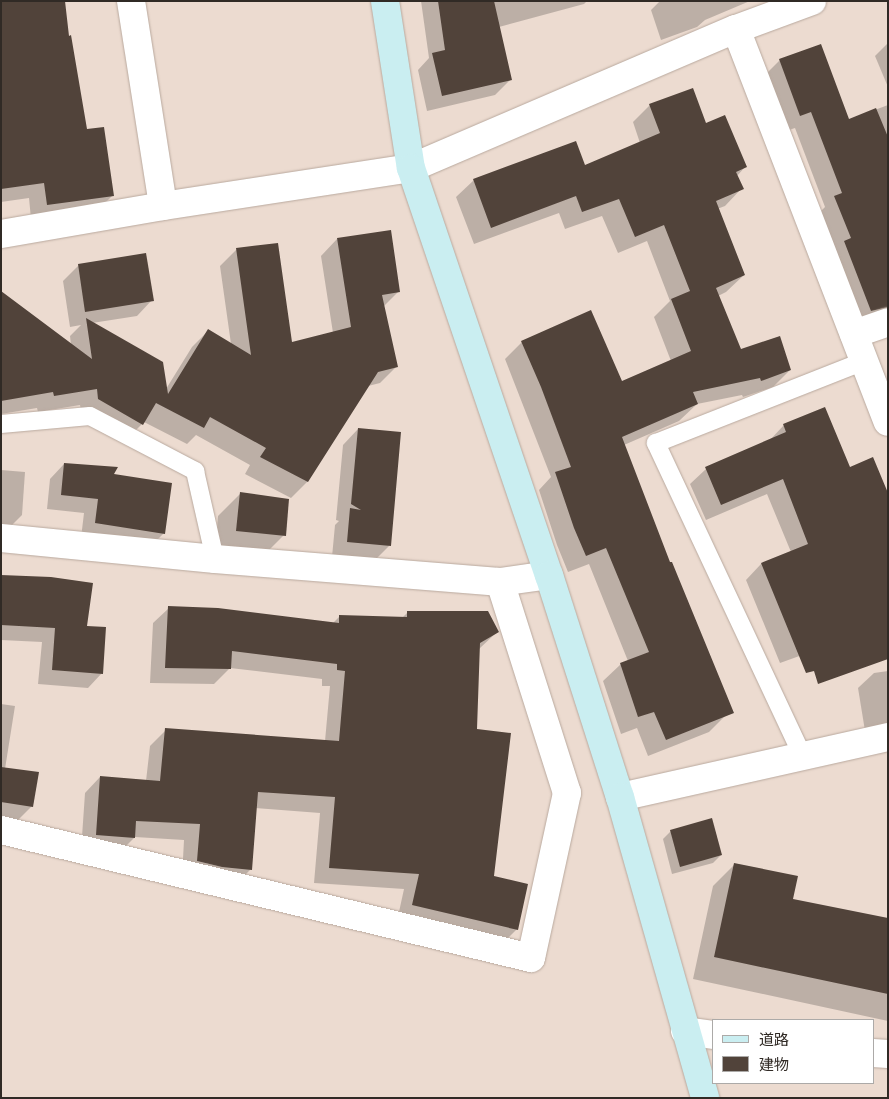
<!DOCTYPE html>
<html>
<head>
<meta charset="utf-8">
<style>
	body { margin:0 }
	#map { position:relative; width:889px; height:1099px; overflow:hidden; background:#ecdbd0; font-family:"Space Grotesk","Noto Sans JP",sans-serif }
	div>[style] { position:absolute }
	.shadow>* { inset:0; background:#0003 }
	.building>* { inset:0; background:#51433a }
	.roads { filter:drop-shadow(0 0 1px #b9a99e) drop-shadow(0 0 1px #b9a99e) }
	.lane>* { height:18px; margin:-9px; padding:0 9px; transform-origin:9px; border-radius:9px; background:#fff }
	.street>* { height:28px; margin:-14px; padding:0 14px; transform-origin:14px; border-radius:14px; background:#fff }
	.secondary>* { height:28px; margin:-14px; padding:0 14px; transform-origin:14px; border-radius:14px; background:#caeef1 }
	span { translate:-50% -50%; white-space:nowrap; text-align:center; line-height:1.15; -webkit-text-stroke:5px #fff; paint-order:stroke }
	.frame { position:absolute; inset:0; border:2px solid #302a25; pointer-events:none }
	.legend { position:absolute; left:712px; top:1019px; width:162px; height:65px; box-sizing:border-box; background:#fff; border:1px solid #acaaa8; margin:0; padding:6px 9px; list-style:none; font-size:15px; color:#302a25 }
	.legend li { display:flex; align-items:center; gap:10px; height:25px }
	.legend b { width:25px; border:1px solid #acaaa8 }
</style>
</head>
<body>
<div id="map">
	<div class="shadow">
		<div style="clip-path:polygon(1px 1px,68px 37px,86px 131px,113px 195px,97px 211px,31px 219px,29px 198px,1px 202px)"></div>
		<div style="clip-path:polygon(421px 1px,587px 1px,584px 4px,499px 27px,510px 80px,495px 95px,427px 111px,418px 70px,429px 58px)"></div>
		<div style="clip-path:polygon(660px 1px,750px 1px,705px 20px,697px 27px,661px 40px,651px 10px)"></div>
		<div style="clip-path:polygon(888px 43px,888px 87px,875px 56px)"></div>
		<div style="clip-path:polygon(780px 60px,848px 120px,888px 105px,888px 313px,854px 326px,818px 214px,825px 207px,795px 128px,783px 132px,763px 77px)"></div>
		<div style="clip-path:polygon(650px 105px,706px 125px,745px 167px,737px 176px,742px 188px,725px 206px,717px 209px,744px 275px,726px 292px,718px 296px,740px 351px,790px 370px,773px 387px,743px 397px,742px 395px,697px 404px,679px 421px,624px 445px,726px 715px,709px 732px,648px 756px,637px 728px,621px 734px,603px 681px,621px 664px,628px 661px,589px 564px,568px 572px,557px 545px,539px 490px,551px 477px,505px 359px,522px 342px,621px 383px,671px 361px,654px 317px,670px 301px,647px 241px,618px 253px,602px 216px,565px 229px,559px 213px,474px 244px,456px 197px,474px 180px,585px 167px,640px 143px,633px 122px)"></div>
		<div style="clip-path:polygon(337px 239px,399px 291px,383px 307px,397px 366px,380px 383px,368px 386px,307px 482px,291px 498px,245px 474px,250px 465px,196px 435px,187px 444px,144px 422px,125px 441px,82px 415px,80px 405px,38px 412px,37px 408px,1px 414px,1px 292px,71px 345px,70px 336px,81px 325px,70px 327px,63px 281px,79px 265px,152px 300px,137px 316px,92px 323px,166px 389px,192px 347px,208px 331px,231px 344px,220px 266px,236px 250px,277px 244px,291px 343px,333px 333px,321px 256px)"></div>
		<div style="clip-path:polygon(784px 425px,888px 624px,780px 663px,746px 580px,761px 564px,791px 552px,767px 494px,706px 520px,690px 484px,706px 469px,769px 441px)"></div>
		<div style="clip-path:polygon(358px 429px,389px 546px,374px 561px,332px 557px,335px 525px,339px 521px,336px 520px,343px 445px)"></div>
		<div style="clip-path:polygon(64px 464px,112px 475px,164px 533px,149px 548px,81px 538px,84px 513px,47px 509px,50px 479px)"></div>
		<div style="clip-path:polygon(1px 470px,25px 472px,22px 515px,6px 531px,1px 530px)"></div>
		<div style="clip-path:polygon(240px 494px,284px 535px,262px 557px,215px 553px,218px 516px)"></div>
		<div style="clip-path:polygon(1px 576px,86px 627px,102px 673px,88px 688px,38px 684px,42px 642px,1px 640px)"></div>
		<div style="clip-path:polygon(169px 608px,333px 623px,340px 616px,402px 618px,407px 613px,497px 632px,479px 649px,476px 730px,493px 877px,517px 929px,501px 945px,397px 921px,404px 889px,314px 883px,320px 813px,255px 808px,251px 869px,235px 885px,182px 877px,184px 840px,135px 837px,118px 854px,81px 851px,85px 793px,100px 777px,146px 781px,150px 746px,166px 730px,325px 741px,330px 686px,322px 686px,322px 679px,230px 668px,214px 684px,150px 683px,153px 623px)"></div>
		<div style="clip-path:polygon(888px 671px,888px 732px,866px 737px,858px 688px,874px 673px)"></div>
		<div style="clip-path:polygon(1px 704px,15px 706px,5px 769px,32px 806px,16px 822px,1px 819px)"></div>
		<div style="clip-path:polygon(671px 831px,721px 855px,713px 863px,672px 874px,663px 839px)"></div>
		<div style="clip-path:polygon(735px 864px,791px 900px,888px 919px,888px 1021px,693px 979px,713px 886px)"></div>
	</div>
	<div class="building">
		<div style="clip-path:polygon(1px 1px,65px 1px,69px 36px,71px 35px,87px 129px,104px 127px,114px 196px,47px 205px,44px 183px,1px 189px)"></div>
		<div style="clip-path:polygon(438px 1px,494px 1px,512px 80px,442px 96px,432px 53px,445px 50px)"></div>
		<div style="clip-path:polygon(821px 44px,849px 119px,876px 108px,888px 137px,888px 307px,871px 311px,844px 241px,851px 238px,834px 196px,842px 193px,811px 112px,800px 116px,779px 59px)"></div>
		<div style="clip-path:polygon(693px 88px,706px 123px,725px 115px,747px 167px,736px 172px,744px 189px,716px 201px,745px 275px,716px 288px,741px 349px,780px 336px,791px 370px,761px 381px,760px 378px,693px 392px,698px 404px,622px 437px,670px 562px,672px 562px,734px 713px,666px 740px,654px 712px,638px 717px,620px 663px,649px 652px,606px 548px,586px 556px,574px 528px,555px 472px,571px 467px,541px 387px,521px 341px,591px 310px,622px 381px,691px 351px,671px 299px,690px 291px,664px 225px,635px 237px,619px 199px,582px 212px,576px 196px,491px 228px,473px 179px,576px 141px,585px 165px,660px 133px,649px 104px)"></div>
		<div style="clip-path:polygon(391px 230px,400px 292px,382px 295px,398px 367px,378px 372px,308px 482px,260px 457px,266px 448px,210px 417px,204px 428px,156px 403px,143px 425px,98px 399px,97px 389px,54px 396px,53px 392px,1px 401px,1px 291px,92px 359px,86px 318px,163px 362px,168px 394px,208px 329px,251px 355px,236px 248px,278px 243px,292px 342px,351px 327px,337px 238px)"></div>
		<div style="clip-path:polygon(146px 253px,154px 301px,85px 312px,78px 264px)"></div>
		<div style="clip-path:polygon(825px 407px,850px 467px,873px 457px,888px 493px,888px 659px,818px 684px,814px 671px,806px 673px,761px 563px,808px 544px,783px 479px,721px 505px,705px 467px,786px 432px,783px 424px)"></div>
		<div style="clip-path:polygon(358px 428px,401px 432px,391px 546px,347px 542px,350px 508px,361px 510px,351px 504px)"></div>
		<div style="clip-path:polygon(64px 463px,118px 467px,114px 474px,172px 483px,165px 534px,95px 523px,98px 499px,61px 495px)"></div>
		<div style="clip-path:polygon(240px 492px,289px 499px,286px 536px,236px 531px)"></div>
		<div style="clip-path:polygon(1px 575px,51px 577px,93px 583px,87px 626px,106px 627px,103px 674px,52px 670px,55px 628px,1px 625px)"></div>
		<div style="clip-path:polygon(168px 606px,218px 608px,339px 623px,339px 615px,407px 617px,407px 611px,488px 611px,499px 632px,480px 643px,477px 729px,511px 733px,494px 876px,528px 884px,518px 930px,412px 905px,419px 874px,329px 868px,335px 797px,258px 792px,252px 870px,222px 867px,197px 861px,200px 824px,136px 821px,135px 838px,96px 835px,100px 776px,160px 781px,165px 728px,339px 741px,345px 671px,337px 670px,337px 664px,232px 651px,231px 669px,165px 668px)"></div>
		<div style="clip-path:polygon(1px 767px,39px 772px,33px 807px,1px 802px)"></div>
		<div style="clip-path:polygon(712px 818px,722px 855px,680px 867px,670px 830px)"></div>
		<div style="clip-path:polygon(734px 863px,798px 876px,793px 899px,888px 918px,888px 994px,714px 957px)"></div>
	</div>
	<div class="roads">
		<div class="lane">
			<div style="left:1px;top:424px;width:89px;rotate:-5.1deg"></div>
			<div style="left:90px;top:416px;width:119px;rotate:27.6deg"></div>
			<div style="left:195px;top:471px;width:90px;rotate:77.2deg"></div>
			<div style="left:803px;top:757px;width:347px;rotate:-115.1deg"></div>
			<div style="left:656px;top:443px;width:224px;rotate:-21.5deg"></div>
		</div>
		<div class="street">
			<div style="left:131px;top:1px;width:207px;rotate:81.1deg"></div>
			<div style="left:736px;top:29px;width:421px;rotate:68.9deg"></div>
			<div style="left:1px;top:234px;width:164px;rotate:-9.8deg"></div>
			<div style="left:163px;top:206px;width:251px;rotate:-8.7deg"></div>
			<div style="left:411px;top:168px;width:353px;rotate:-23.2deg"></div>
			<div style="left:736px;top:29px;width:81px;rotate:-20.2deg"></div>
			<div style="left:854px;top:334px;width:36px;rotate:-19deg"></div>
			<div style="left:1px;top:538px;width:215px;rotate:5.6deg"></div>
			<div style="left:215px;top:559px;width:286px;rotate:4.6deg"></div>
			<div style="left:500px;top:582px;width:49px;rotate:-8.1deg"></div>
			<div style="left:620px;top:797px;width:275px;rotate:-12.6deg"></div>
			<div style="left:1px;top:830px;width:545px;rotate:13.58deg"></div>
			<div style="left:531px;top:958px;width:169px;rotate:-77.7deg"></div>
			<div style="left:567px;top:793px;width:221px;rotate:-107.6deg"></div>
			<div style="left:685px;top:1031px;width:28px;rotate:8deg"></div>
			<div style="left:873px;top:1053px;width:15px;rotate:4deg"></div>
		</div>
		<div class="secondary">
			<div style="left:385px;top:1px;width:169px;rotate:81.2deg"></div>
			<div style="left:411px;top:168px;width:430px;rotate:71.3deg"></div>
			<div style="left:549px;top:575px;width:233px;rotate:72.3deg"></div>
			<div style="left:620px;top:797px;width:313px;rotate:74.2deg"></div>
		</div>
	</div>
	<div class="frame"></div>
	<ul class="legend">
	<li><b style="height:6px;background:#caeef1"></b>道路</li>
	<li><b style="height:14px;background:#51433a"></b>建物</li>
	</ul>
</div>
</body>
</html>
